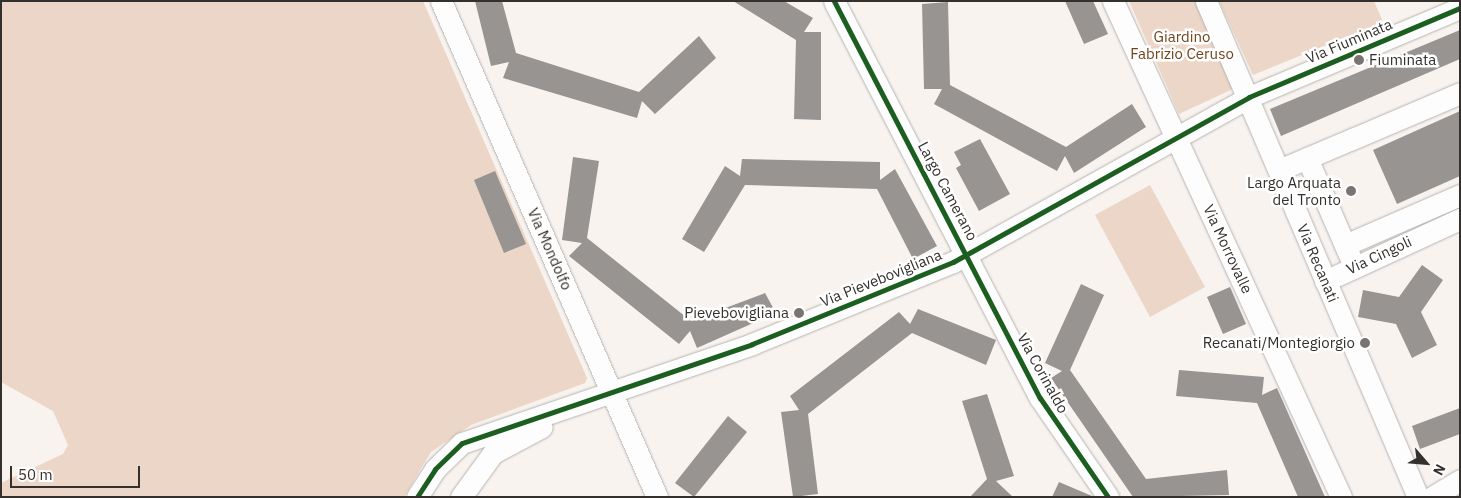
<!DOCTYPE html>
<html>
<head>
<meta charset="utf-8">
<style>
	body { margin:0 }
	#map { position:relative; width:1461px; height:498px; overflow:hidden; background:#f8f3ef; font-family:"IBM Plex Sans",sans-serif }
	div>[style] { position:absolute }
	.green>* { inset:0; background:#ebd6c7 }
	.building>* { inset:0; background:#979491 }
	.roads { filter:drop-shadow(0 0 1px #b7b3b0) drop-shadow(0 0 1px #b7b3b0) }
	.minor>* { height:21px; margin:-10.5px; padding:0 10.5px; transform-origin:10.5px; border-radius:10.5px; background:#fefdfd }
	.cycleway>* { height:5px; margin:-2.5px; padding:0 2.5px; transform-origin:2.5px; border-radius:2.5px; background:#1b5e20 }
	.dots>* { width:14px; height:14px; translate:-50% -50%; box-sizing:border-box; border:2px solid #fff; border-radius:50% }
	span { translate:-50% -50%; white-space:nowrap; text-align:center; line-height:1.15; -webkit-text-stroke:5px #fff; paint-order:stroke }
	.park-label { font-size:15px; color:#72431a }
	.street-label { font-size:15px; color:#34302d }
	.poi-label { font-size:15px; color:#34302d }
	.left { translate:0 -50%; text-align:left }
	.right { translate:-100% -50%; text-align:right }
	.frame { position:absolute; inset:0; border:2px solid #34302d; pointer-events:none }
	.north { position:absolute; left:1401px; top:438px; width:50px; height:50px; -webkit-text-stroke:4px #fff; paint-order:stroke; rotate:117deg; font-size:14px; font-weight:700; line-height:20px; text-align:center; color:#34302d }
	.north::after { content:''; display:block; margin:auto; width:18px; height:22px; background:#34302d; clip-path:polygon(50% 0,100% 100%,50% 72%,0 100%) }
	.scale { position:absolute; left:10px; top:466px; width:130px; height:22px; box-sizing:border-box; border:2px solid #34302d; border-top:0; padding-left:6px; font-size:15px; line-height:18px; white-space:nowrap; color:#34302d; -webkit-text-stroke:4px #fff; paint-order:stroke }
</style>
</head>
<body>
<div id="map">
	<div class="green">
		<div style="clip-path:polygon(1px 1px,423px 1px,587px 378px,585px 383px,471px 425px,431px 452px,404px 497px,1px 497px,1px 483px,63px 454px,68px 445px,53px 411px,1px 382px)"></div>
		<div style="clip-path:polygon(1129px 1px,1196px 1px,1235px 88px,1179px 114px)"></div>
		<div style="clip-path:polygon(1219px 1px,1374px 1px,1383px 22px,1253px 75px)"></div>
		<div style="clip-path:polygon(1150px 185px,1205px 287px,1150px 317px,1095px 215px)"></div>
	</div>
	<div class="building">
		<div style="clip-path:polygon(475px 1px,502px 1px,516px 53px,639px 92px,699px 36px,716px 58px,655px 114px,642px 101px,637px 118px,503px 78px,509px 62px,491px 66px)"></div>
		<div style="clip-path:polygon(733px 1px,784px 1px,813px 18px,804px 32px,821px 32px,821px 120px,794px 119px,796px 40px)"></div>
		<div style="clip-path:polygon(1065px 1px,1093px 1px,1108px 34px,1084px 44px)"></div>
		<div style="clip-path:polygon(948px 2px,950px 85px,1066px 147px,1132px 104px,1146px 127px,1074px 173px,1065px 156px,1057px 171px,934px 104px,942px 89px,924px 89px,922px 4px)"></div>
		<div style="clip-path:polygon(1460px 30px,1460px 59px,1281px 136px,1270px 109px)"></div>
		<div style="clip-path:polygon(1460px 111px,1460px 176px,1397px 204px,1373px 150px)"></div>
		<div style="clip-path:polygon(980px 139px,1010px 194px,979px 211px,956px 168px,961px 165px,954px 152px)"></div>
		<div style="clip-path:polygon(573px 157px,599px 161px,587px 238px,691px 321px,765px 293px,776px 313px,697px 348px,690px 331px,679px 344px,569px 256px,582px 243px,562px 240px)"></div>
		<div style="clip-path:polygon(742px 159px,880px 162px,880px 180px,895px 169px,937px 246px,913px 259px,877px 189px,745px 185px,704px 252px,682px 239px,725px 166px,740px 176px)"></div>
		<div style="clip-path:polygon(495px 171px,526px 244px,504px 253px,474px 180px)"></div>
		<div style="clip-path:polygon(1422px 265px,1443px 280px,1421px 312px,1437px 345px,1412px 358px,1396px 324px,1358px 317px,1363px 290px,1399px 297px)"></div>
		<div style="clip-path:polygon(1081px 284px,1104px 295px,1070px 370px,1146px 479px,1227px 470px,1229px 495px,1133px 497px,1051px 378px,1062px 371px,1045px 363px)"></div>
		<div style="clip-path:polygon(1230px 287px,1246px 324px,1223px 334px,1207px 297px)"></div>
		<div style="clip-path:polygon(918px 309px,996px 340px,986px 365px,912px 333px,808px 414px,818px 494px,793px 497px,781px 412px,799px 410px,790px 396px,899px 312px,910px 324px)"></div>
		<div style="clip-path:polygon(1179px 370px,1264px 377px,1262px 395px,1277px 388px,1325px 497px,1298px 497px,1257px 403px,1176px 396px)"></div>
		<div style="clip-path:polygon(987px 394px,1014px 476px,996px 481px,1013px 497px,970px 497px,987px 479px,962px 401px)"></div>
		<div style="clip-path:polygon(1460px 408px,1460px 434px,1420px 449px,1412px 426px)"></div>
		<div style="clip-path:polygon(728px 416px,747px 432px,694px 497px,675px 483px)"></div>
		<div style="clip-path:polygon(1059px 482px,1092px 496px,1093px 497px,1052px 497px)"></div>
	</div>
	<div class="roads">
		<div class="minor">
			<div style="left:441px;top:1px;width:541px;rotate:66.47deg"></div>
			<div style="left:834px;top:1px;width:447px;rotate:62.6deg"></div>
			<div style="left:1040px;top:398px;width:120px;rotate:55.5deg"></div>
			<div style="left:1113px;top:1px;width:546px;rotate:65.31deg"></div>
			<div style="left:1206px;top:1px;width:539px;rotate:66.86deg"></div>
			<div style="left:1307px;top:158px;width:108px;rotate:66.5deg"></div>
			<div style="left:1279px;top:170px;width:197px;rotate:-23deg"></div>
			<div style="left:1345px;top:245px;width:125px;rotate:-23.5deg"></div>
			<div style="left:1325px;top:281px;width:149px;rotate:-24.7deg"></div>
			<div style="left:417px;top:497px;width:33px;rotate:-57deg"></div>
			<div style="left:435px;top:469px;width:37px;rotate:-44deg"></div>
			<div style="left:462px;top:443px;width:306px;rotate:-18.8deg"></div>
			<div style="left:752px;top:344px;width:217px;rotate:-22.2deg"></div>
			<div style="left:953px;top:262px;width:339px;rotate:-29.1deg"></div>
			<div style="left:1249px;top:97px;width:229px;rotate:-22.9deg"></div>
			<div style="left:461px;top:497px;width:54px;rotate:-54deg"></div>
			<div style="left:493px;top:453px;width:55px;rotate:-28deg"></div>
			<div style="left:1432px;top:497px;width:33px;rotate:-31deg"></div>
		</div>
	</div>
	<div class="cycleway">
		<div style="left:834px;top:1px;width:447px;rotate:62.6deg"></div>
		<div style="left:1040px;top:398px;width:120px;rotate:55.5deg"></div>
		<div style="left:417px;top:497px;width:33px;rotate:-57deg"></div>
		<div style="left:435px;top:469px;width:37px;rotate:-44deg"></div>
		<div style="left:462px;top:443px;width:306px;rotate:-18.8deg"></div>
		<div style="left:752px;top:344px;width:217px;rotate:-22.2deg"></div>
		<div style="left:953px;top:262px;width:339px;rotate:-29.1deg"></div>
		<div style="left:1249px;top:97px;width:229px;rotate:-22.9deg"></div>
	</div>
	<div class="dots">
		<div style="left:1359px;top:60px;background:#797471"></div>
		<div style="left:1351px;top:191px;background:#797471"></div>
		<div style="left:799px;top:313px;background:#797471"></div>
		<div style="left:1365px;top:343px;background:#797471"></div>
	</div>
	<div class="park-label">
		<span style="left:1182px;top:45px">Giardino<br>Fabrizio Ceruso</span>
	</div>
	<div class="street-label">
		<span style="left:1349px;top:41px;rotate:-23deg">Via Fiuminata</span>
		<span style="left:948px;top:191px;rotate:62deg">Largo Camerano</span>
		<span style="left:550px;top:249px;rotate:66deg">Via Mondolfo</span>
		<span style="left:1228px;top:249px;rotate:65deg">Via Morrovalle</span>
		<span style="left:1379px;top:255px;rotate:-25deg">Via Cingoli</span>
		<span style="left:1318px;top:263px;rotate:67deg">Via Recanati</span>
		<span style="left:881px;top:278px;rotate:-22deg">Via Pievebovigliana</span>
		<span style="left:1043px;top:373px;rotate:61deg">Via Corinaldo</span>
	</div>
	<div class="poi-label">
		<span class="left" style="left:1369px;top:60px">Fiuminata</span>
		<span class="right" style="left:1341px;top:191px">Largo Arquata<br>del Tronto</span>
		<span class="right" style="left:789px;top:313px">Pievebovigliana</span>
		<span class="right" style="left:1355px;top:343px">Recanati/Montegiorgio</span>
	</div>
	<div class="frame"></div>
	<div class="north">N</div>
	<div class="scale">50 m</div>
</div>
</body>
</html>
